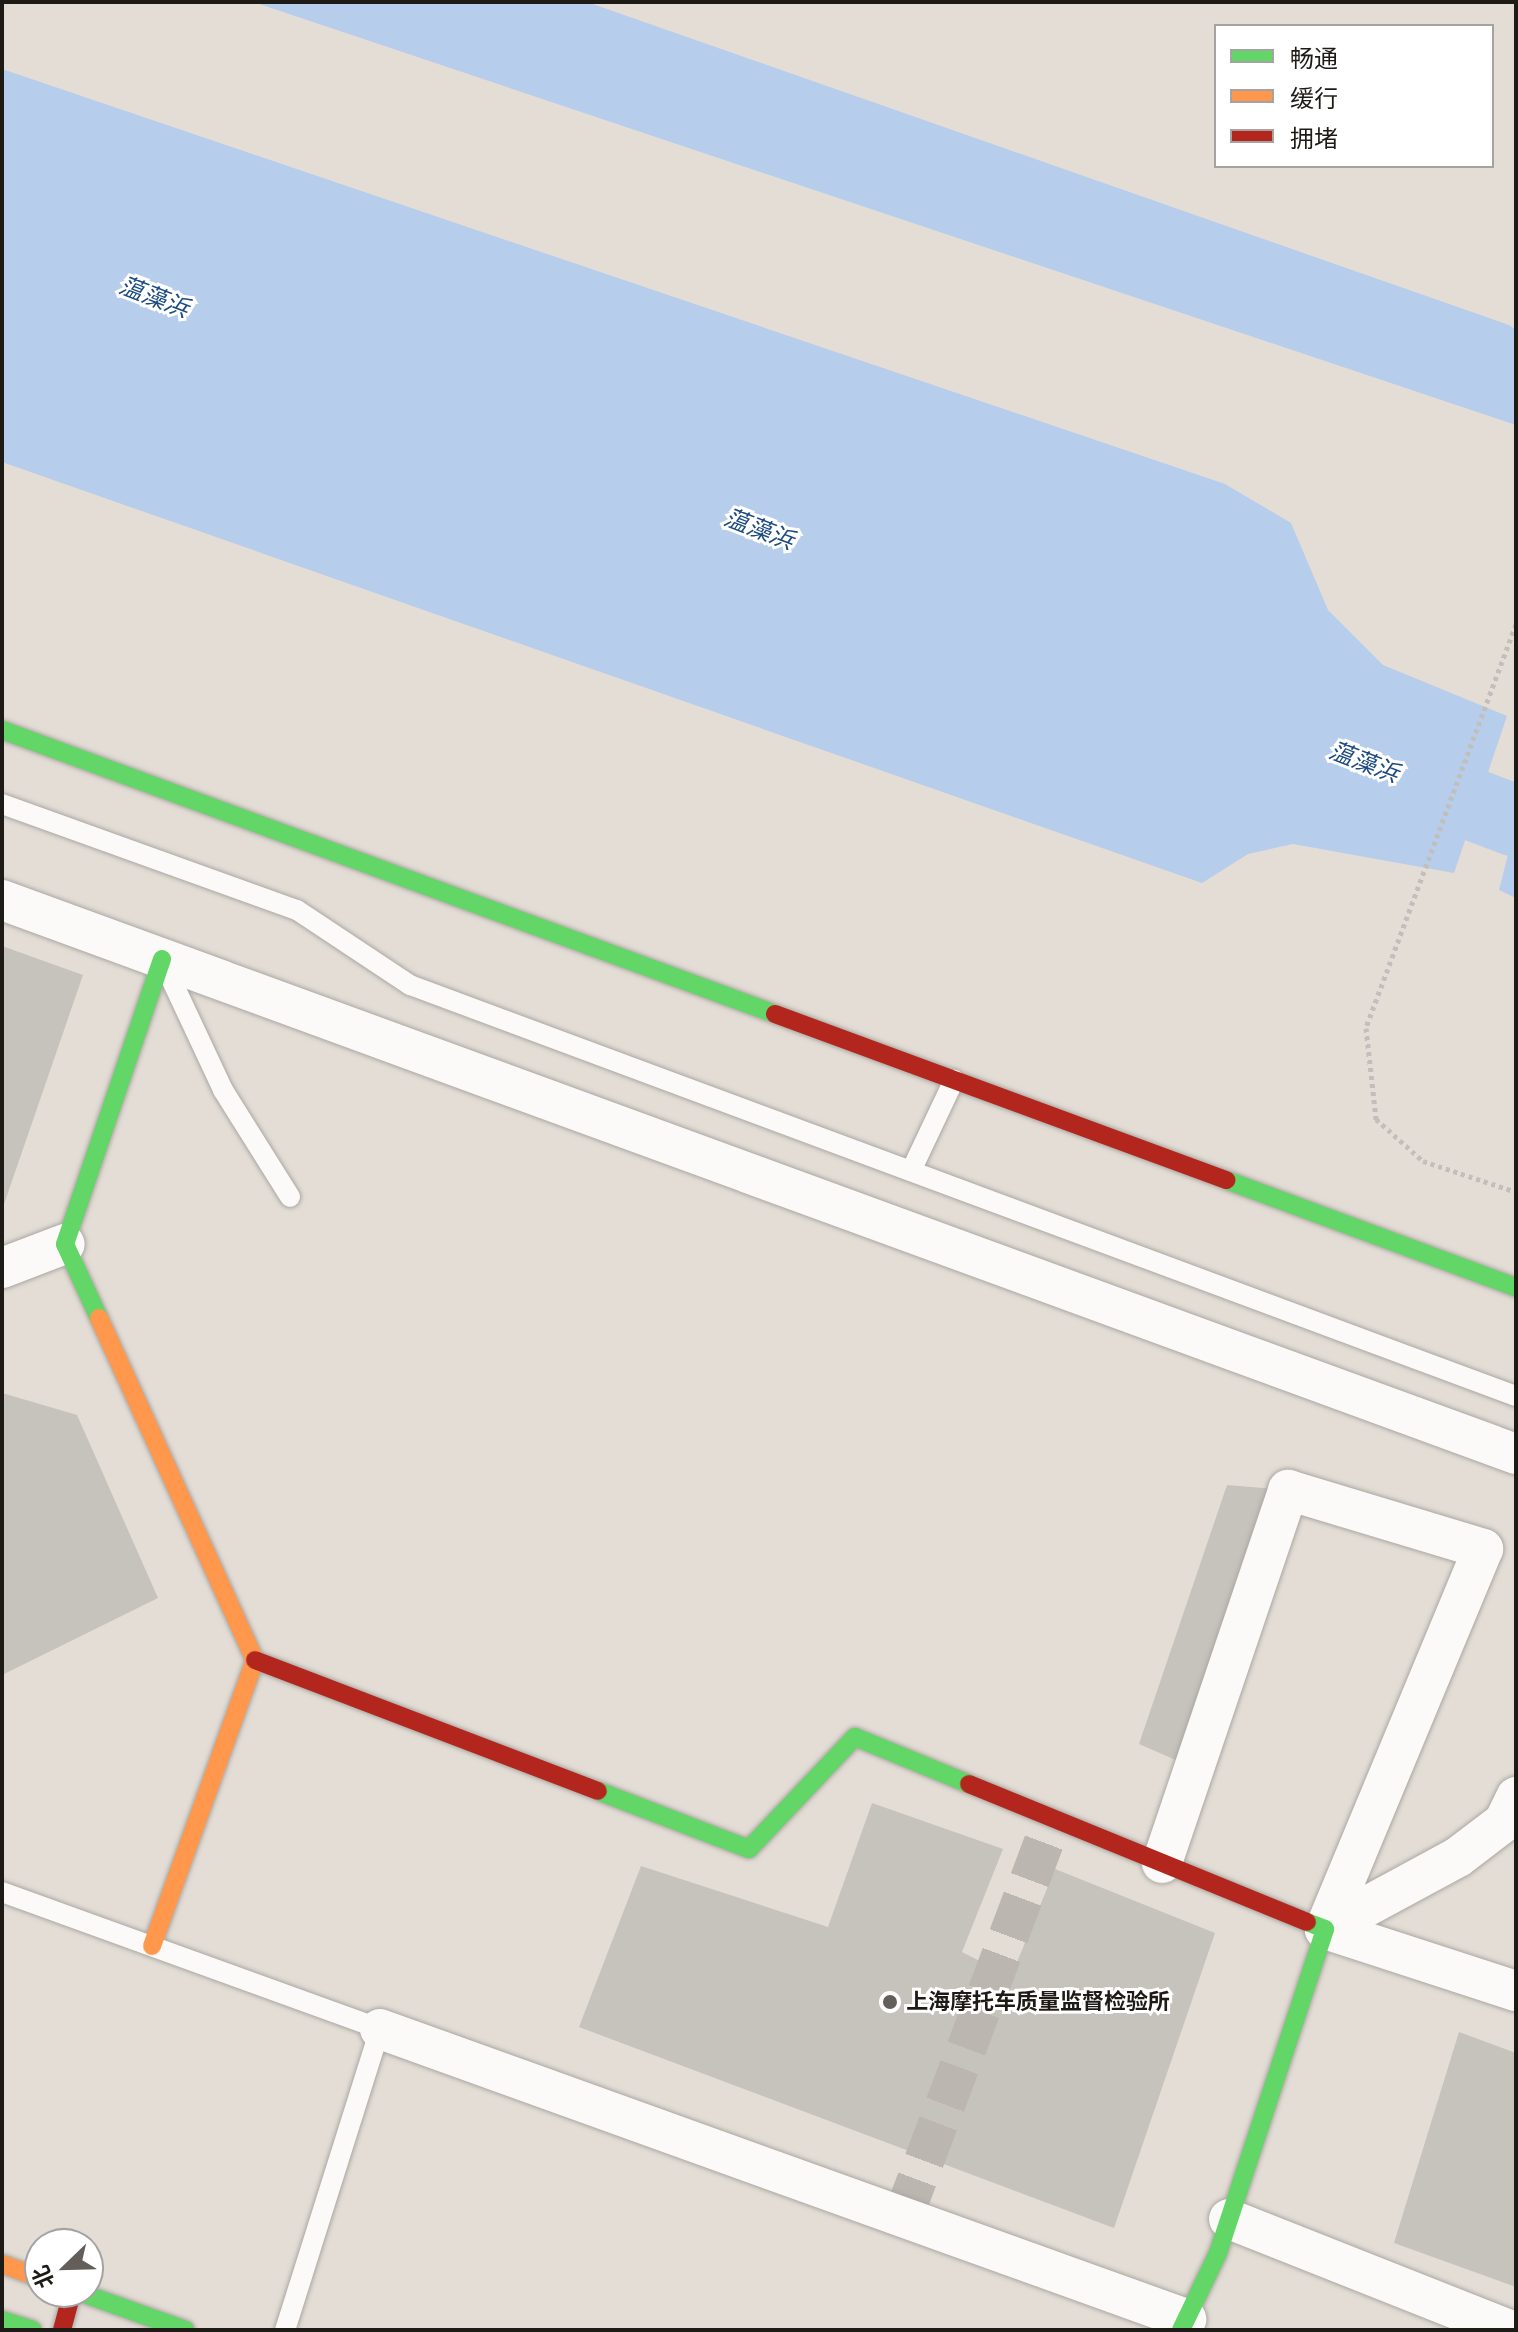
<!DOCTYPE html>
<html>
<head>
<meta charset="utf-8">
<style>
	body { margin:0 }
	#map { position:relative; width:1518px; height:2332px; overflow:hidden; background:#e3ddd6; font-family:"Fira Sans Condensed","Noto Sans SC",sans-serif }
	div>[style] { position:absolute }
	.water>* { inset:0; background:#b6cdeb }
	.river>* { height:72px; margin:-36px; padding:0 36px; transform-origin:36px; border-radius:36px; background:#b6cdeb }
	.building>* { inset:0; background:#c6c2bc }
	.street-tunnel>* { height:40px; margin-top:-20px; transform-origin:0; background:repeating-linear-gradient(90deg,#bcb6b0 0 40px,transparent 0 60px) }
	.path>* { height:5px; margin-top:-2.5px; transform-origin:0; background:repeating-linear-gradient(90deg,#c1bebc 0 4px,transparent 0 8px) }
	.roads { filter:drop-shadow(0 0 2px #aba7a1) drop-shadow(0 0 2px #aba7a1) }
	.lane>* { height:20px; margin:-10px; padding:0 10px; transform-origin:10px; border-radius:10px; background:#fbfaf9 }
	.street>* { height:40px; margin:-20px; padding:0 20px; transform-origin:20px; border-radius:20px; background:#fbfaf9 }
	.fast>* { height:18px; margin:-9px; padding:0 9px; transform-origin:9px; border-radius:9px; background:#63d668 }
	.slow>* { height:18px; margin:-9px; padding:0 9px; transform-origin:9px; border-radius:9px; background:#ff974d }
	.jam>* { height:18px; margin:-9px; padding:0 9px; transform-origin:9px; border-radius:9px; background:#b3261e }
	.dots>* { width:22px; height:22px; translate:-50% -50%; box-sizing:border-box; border:4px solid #fff; border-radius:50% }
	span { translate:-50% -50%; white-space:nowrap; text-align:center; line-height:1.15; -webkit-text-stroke:6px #fff; paint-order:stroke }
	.poi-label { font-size:22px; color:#1e1a16; font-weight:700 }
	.left { translate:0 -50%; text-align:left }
	.water-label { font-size:24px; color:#1c4b82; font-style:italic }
	.frame { position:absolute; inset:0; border:4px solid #1e1a16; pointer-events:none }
	.legend { position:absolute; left:1214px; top:24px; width:280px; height:144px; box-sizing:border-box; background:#fff; border:2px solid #a5a3a2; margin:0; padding:10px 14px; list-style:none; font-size:24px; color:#1e1a16 }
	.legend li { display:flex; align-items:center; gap:16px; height:40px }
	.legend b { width:40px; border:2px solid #a5a3a2 }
	.north { position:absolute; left:24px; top:2228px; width:80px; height:80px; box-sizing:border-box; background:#fff; border:2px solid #a5a3a2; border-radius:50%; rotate:247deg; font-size:22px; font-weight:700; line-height:32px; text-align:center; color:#1e1a16 }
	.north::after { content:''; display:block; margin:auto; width:28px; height:36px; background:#635e59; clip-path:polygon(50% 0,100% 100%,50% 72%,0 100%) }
</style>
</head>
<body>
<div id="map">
	<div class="water">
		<div style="clip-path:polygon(253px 2px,587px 2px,1509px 325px,1516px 330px,1516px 425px)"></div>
		<div style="clip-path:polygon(2px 69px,1225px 484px,1291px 523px,1328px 610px,1383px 665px,1507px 716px,1454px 873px,1293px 844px,1248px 854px,1202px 883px,2px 462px)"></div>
		<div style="clip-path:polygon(1516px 823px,1516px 898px,1499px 890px)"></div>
	</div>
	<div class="river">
		<div style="left:1385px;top:771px;width:140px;rotate:20.9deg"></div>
	</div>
	<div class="building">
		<div style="clip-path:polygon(2px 946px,83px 975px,2px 1210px)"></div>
		<div style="clip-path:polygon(2px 1393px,77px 1415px,158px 1598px,2px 1675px)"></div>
		<div style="clip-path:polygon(1227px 1485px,1288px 1490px,1194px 1768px,1139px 1744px)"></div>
		<div style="clip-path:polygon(872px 1803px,1003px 1849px,962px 1952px,1011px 1977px,1055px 1869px,1215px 1933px,1114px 2228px,579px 2027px,641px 1866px,828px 1927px)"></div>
		<div style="clip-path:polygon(1459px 2032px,1516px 2053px,1516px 2287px,1394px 2243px)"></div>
	</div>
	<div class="street-tunnel">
		<div style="left:903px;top:2217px;width:426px;rotate:-69.4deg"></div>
	</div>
	<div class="path">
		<div style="left:1516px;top:624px;width:431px;rotate:110.4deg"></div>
		<div style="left:1366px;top:1028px;width:92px;rotate:83.7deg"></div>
		<div style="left:1376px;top:1119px;width:63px;rotate:41.8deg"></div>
		<div style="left:1423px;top:1161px;width:98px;rotate:18.4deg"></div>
	</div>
	<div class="roads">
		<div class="lane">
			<div style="left:2px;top:804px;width:313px;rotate:19.8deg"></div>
			<div style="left:297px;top:910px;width:136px;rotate:33.6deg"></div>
			<div style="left:410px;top:985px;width:1180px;rotate:20.39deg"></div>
			<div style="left:165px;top:966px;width:137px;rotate:64.9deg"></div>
			<div style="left:223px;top:1090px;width:126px;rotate:57.9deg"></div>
			<div style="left:911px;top:1171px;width:101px;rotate:-64.7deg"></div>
			<div style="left:2px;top:1892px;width:402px;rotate:19.9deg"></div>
			<div style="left:380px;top:2029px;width:316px;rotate:107.5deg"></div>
		</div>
		<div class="street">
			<div style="left:2px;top:900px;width:1612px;rotate:20.1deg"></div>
			<div style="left:2px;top:1268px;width:67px;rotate:-20.9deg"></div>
			<div style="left:1162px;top:1863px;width:394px;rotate:-71.3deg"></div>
			<div style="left:1288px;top:1490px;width:204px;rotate:16.8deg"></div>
			<div style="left:1483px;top:1549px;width:412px;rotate:112.6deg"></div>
			<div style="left:1325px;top:1929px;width:151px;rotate:-28.4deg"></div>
			<div style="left:1458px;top:1857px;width:58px;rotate:-37.3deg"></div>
			<div style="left:1504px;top:1822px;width:28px;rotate:-64deg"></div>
			<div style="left:1325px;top:1929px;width:201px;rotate:18deg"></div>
			<div style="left:380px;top:2029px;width:857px;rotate:19.79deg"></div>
			<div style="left:1229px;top:2219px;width:301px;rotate:21.6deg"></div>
		</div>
		<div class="fast">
			<div style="left:2px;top:730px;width:824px;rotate:20.17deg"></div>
			<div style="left:1226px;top:1180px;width:309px;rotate:20.3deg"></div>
			<div style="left:99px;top:1318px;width:81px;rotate:-114.7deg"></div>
			<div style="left:65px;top:1244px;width:301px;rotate:-71.2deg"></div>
			<div style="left:598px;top:1791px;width:162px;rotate:21deg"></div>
			<div style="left:749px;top:1849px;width:154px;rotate:-46.6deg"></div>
			<div style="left:855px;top:1737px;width:123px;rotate:22.4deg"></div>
			<div style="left:79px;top:2292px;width:113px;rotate:19.7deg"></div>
			<div style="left:2px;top:2320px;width:32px;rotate:18deg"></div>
			<div style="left:1181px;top:2330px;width:85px;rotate:-64.3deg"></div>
			<div style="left:1218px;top:2253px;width:341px;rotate:-71.7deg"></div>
			<div style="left:1325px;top:1929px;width:19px;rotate:-159deg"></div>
		</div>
		<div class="slow">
			<div style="left:99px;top:1318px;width:376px;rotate:65.5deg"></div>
			<div style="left:255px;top:1660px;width:304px;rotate:109.8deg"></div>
			<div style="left:2px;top:2264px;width:40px;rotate:20.2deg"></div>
		</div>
		<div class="jam">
			<div style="left:775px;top:1014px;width:481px;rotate:20.2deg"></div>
			<div style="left:255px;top:1660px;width:367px;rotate:20.9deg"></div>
			<div style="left:969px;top:1784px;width:365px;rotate:22.2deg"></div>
			<div style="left:62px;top:2330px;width:39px;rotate:-75deg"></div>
		</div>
	</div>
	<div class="dots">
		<div style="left:890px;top:2002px;background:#635e59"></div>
	</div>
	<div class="poi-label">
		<span class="left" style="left:906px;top:2002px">上海摩托车质量监督检验所</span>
	</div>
	<div class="water-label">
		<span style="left:154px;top:298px;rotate:21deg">蕰藻浜</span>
		<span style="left:759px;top:530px;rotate:21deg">蕰藻浜</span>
		<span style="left:1364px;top:763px;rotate:21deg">蕰藻浜</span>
	</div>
	<div class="frame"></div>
	<ul class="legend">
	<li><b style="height:10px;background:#63d668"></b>畅通</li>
	<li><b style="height:10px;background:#ff974d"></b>缓行</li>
	<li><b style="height:10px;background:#b3261e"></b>拥堵</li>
	</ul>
	<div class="north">北</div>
</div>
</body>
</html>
